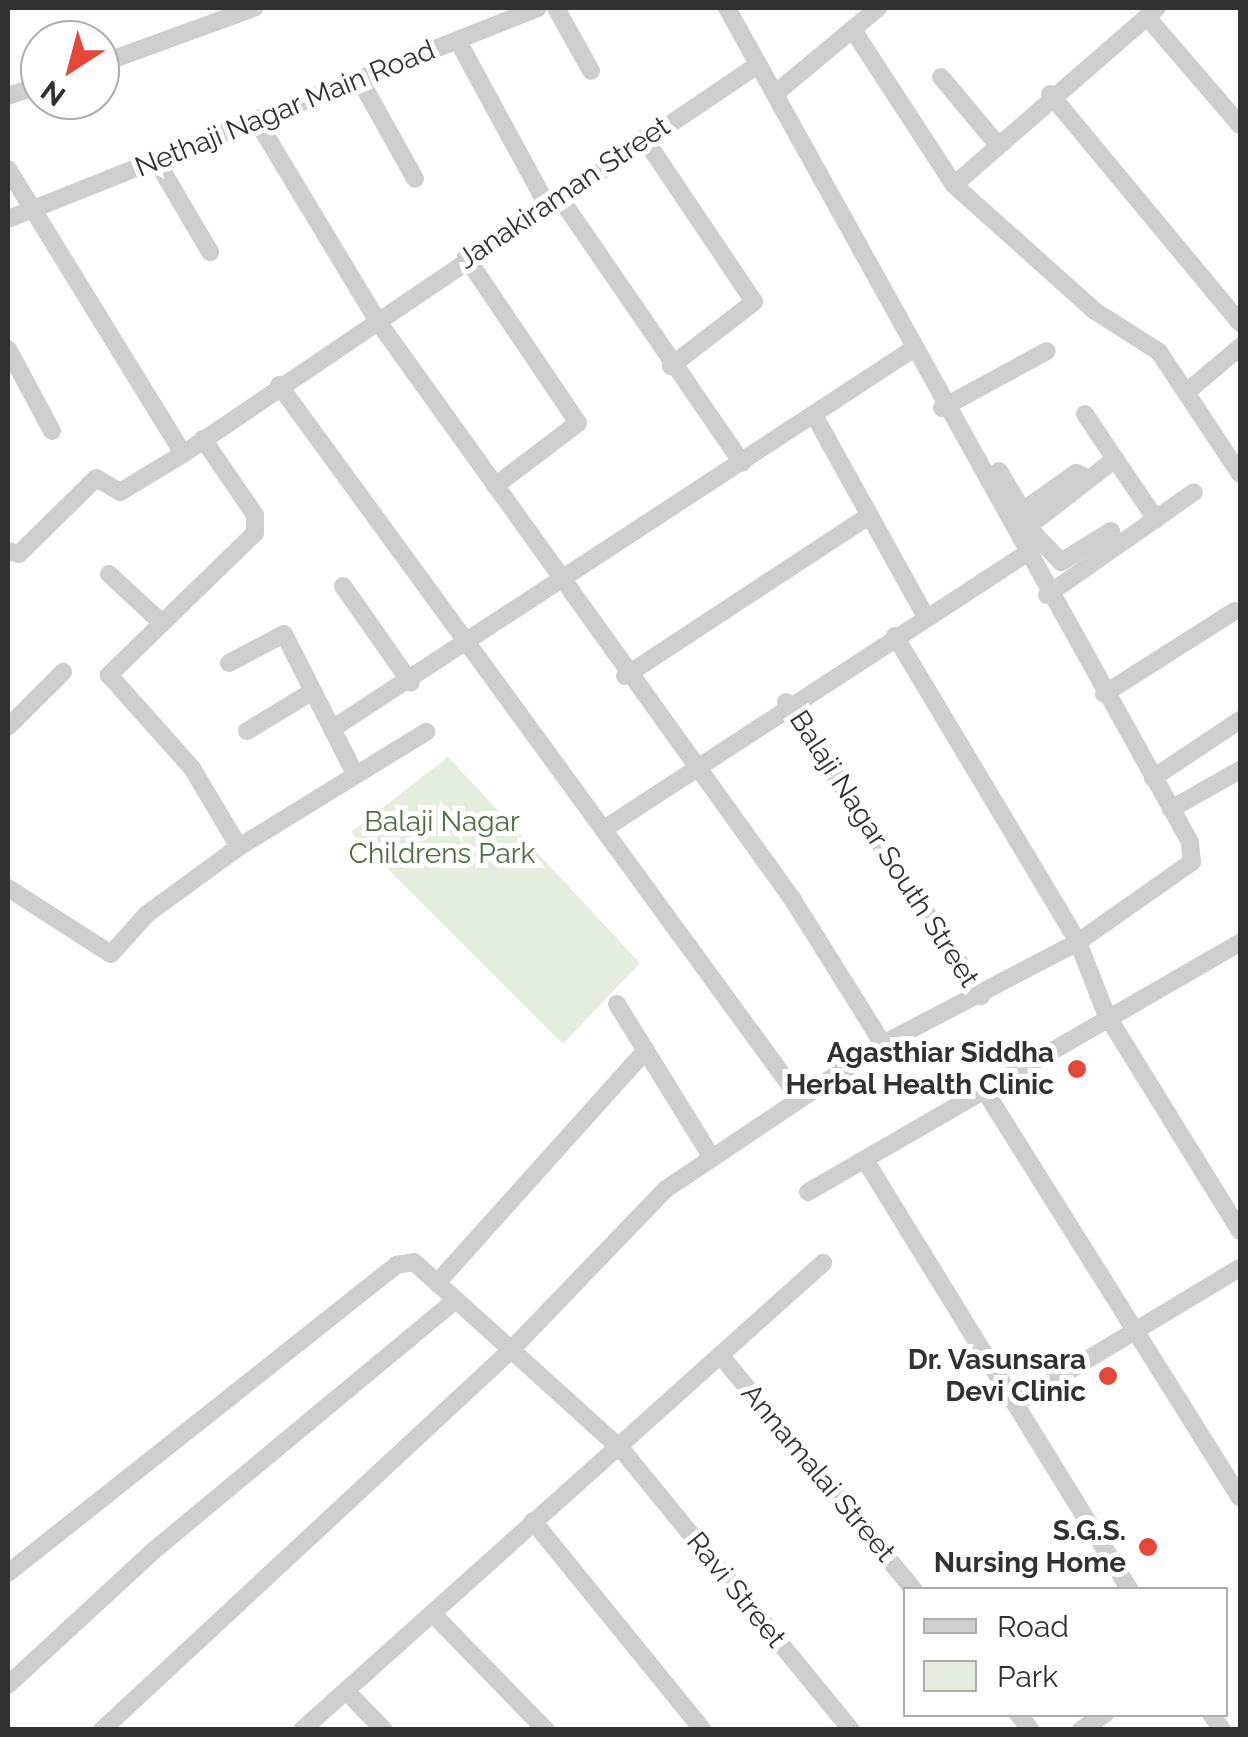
<!DOCTYPE html>
<html>
<head>
<meta charset="utf-8">
<style>
	body { margin:0 }
	#map { position:relative; width:1248px; height:1737px; overflow:hidden; background:#fff; font-family:Raleway,sans-serif }
	div>[style] { position:absolute }
	.green>* { inset:0; background:#e5eddf }
	.minor>* { height:18px; margin:-9px; padding:0 9px; transform-origin:9px; border-radius:9px; background:#cecece }
	.dots>* { width:28px; height:28px; translate:-50% -50%; box-sizing:border-box; border:5px solid #fff; border-radius:50% }
	span { translate:-50% -50%; white-space:nowrap; text-align:center; line-height:1.15; -webkit-text-stroke:10px #fff; paint-order:stroke }
	.street-label { font-size:28px; color:#313131 }
	.park-label { font-size:28px; color:#4c6d3e }
	.poi-label { font-size:28px; color:#313131; font-weight:700 }
	.right { translate:-100% -50%; text-align:right }
	.frame { position:absolute; inset:0; border:10px solid #313131; pointer-events:none }
	.legend { position:absolute; left:903px; top:1587px; width:325px; height:130px; box-sizing:border-box; background:#fff; border:2px solid #adadad; margin:0; padding:12px 18px; list-style:none; font-size:30px; color:#313131 }
	.legend li { display:flex; align-items:center; gap:20px; height:50px }
	.legend b { width:50px; border:2px solid #adadad }
	.north { position:absolute; left:20px; top:20px; width:100px; height:100px; box-sizing:border-box; background:#fff; border:2px solid #adadad; border-radius:50%; rotate:216deg; font-size:28px; font-weight:700; line-height:40px; text-align:center; color:#313131 }
	.north::after { content:''; display:block; margin:auto; width:35px; height:45px; background:#e44637; clip-path:polygon(50% 0,100% 100%,50% 72%,0 100%) }
</style>
</head>
<body>
<div id="map">
	<div class="green">
		<div style="clip-path:polygon(448px 757px,640px 963px,563px 1044px,351px 832px)"></div>
	</div>
	<div class="minor">
		<div style="left:556px;top:8px;width:72px;rotate:60.9deg"></div>
		<div style="left:1147px;top:17px;width:143px;rotate:49.3deg"></div>
		<div style="left:853px;top:30px;width:185px;rotate:56.9deg"></div>
		<div style="left:954px;top:185px;width:189px;rotate:41.8deg"></div>
		<div style="left:1095px;top:311px;width:76px;rotate:32.6deg"></div>
		<div style="left:1159px;top:352px;width:146px;rotate:56.4deg"></div>
		<div style="left:458px;top:41px;width:184px;rotate:61.5deg"></div>
		<div style="left:100px;top:64px;width:164px;rotate:-20deg"></div>
		<div style="left:941px;top:77px;width:87px;rotate:50.1deg"></div>
		<div style="left:360px;top:80px;width:113px;rotate:60.9deg"></div>
		<div style="left:776px;top:93px;width:133px;rotate:-39.8deg"></div>
		<div style="left:1050px;top:94px;width:298px;rotate:50.3deg"></div>
		<div style="left:8px;top:96px;width:34px;rotate:-19deg"></div>
		<div style="left:257px;top:121px;width:236px;rotate:58.9deg"></div>
		<div style="left:379px;top:323px;width:710px;rotate:54.34deg"></div>
		<div style="left:793px;top:900px;width:170px;rotate:58deg"></div>
		<div style="left:644px;top:138px;width:197px;rotate:56.1deg"></div>
		<div style="left:754px;top:302px;width:105px;rotate:142.4deg"></div>
		<div style="left:156px;top:160px;width:107px;rotate:59.6deg"></div>
		<div style="left:8px;top:169px;width:334px;rotate:58.4deg"></div>
		<div style="left:954px;top:185px;width:269px;rotate:-41.1deg"></div>
		<div style="left:558px;top:195px;width:325px;rotate:55.5deg"></div>
		<div style="left:8px;top:219px;width:570px;rotate:-21.71deg"></div>
		<div style="left:466px;top:257px;width:200px;rotate:56deg"></div>
		<div style="left:578px;top:423px;width:104px;rotate:142.8deg"></div>
		<div style="left:8px;top:349px;width:93px;rotate:61.8deg"></div>
		<div style="left:279px;top:385px;width:884px;rotate:53.88deg"></div>
		<div style="left:1189px;top:390px;width:67px;rotate:-40.1deg"></div>
		<div style="left:942px;top:408px;width:119px;rotate:-28.5deg"></div>
		<div style="left:1085px;top:414px;width:54px;rotate:56.3deg"></div>
		<div style="left:814px;top:415px;width:231px;rotate:61deg"></div>
		<div style="left:203px;top:439px;width:92px;rotate:55.6deg"></div>
		<div style="left:255px;top:515px;width:18px;rotate:90deg"></div>
		<div style="left:255px;top:533px;width:204px;rotate:135.8deg"></div>
		<div style="left:109px;top:675px;width:125px;rotate:48.3deg"></div>
		<div style="left:192px;top:768px;width:92px;rotate:59.3deg"></div>
		<div style="left:999px;top:471px;width:55px;rotate:59.2deg"></div>
		<div style="left:1027px;top:518px;width:11px;rotate:5deg"></div>
		<div style="left:1038px;top:519px;width:98px;rotate:-37.9deg"></div>
		<div style="left:1115px;top:459px;width:73px;rotate:55.7deg"></div>
		<div style="left:1030px;top:516px;width:12px;rotate:-81deg"></div>
		<div style="left:1032px;top:504px;width:54px;rotate:-35.2deg"></div>
		<div style="left:1076px;top:473px;width:12px;rotate:24deg"></div>
		<div style="left:1022px;top:521px;width:57px;rotate:46.4deg"></div>
		<div style="left:1061px;top:562px;width:59px;rotate:-31.8deg"></div>
		<div style="left:8px;top:551px;width:11px;rotate:15deg"></div>
		<div style="left:19px;top:554px;width:108px;rotate:-44.6deg"></div>
		<div style="left:96px;top:478px;width:28px;rotate:30deg"></div>
		<div style="left:120px;top:492px;width:74px;rotate:-31.1deg"></div>
		<div style="left:183px;top:454px;width:688px;rotate:-34.11deg"></div>
		<div style="left:109px;top:574px;width:72px;rotate:42.8deg"></div>
		<div style="left:343px;top:586px;width:118px;rotate:55deg"></div>
		<div style="left:1047px;top:595px;width:179px;rotate:-35deg"></div>
		<div style="left:895px;top:636px;width:357px;rotate:59.1deg"></div>
		<div style="left:1078px;top:942px;width:77px;rotate:68.7deg"></div>
		<div style="left:1106px;top:1014px;width:255px;rotate:58.3deg"></div>
		<div style="left:229px;top:663px;width:62px;rotate:-27.8deg"></div>
		<div style="left:284px;top:634px;width:157px;rotate:63.1deg"></div>
		<div style="left:625px;top:676px;width:293px;rotate:-33.3deg"></div>
		<div style="left:1104px;top:694px;width:155px;rotate:-32.4deg"></div>
		<div style="left:786px;top:702px;width:353px;rotate:56.4deg"></div>
		<div style="left:8px;top:727px;width:78px;rotate:-45deg"></div>
		<div style="left:332px;top:729px;width:691px;rotate:-33.18deg"></div>
		<div style="left:247px;top:731px;width:77px;rotate:-31.2deg"></div>
		<div style="left:1153px;top:778px;width:105px;rotate:-33.7deg"></div>
		<div style="left:1171px;top:809px;width:79px;rotate:-29.5deg"></div>
		<div style="left:604px;top:829px;width:501px;rotate:-33.12deg"></div>
		<div style="left:8px;top:888px;width:122px;rotate:32.7deg"></div>
		<div style="left:111px;top:954px;width:54px;rotate:-48deg"></div>
		<div style="left:147px;top:914px;width:114px;rotate:-36.1deg"></div>
		<div style="left:239px;top:847px;width:220px;rotate:-31.6deg"></div>
		<div style="left:617px;top:1004px;width:181px;rotate:58.3deg"></div>
		<div style="left:983px;top:1088px;width:483px;rotate:57.9deg"></div>
		<div style="left:865px;top:1160px;width:505px;rotate:58.36deg"></div>
		<div style="left:808px;top:1192px;width:499px;rotate:-30deg"></div>
		<div style="left:437px;top:1283px;width:313px;rotate:-48.1deg"></div>
		<div style="left:721px;top:1356px;width:303px;rotate:50.5deg"></div>
		<div style="left:1015px;top:1403px;width:262px;rotate:-31deg"></div>
		<div style="left:533px;top:1521px;width:269px;rotate:50.9deg"></div>
		<div style="left:8px;top:1573px;width:495px;rotate:-38.4deg"></div>
		<div style="left:396px;top:1265px;width:18px;rotate:-9deg"></div>
		<div style="left:414px;top:1262px;width:280px;rotate:42.1deg"></div>
		<div style="left:622px;top:1450px;width:362px;rotate:50.7deg"></div>
		<div style="left:433px;top:1614px;width:162px;rotate:45.8deg"></div>
		<div style="left:8px;top:1685px;width:196px;rotate:-42.7deg"></div>
		<div style="left:152px;top:1552px;width:394px;rotate:-39.7deg"></div>
		<div style="left:346px;top:1691px;width:54px;rotate:45.7deg"></div>
		<div style="left:1018px;top:1714px;width:21px;rotate:51deg"></div>
		<div style="left:1211px;top:1714px;width:19px;rotate:55deg"></div>
		<div style="left:102px;top:1730px;width:557px;rotate:-42.89deg"></div>
		<div style="left:510px;top:1351px;width:225px;rotate:-46.1deg"></div>
		<div style="left:666px;top:1189px;width:261px;rotate:-33.8deg"></div>
		<div style="left:883px;top:1044px;width:220px;rotate:-27.6deg"></div>
		<div style="left:1078px;top:942px;width:139px;rotate:-35.1deg"></div>
		<div style="left:1192px;top:862px;width:20px;rotate:-96deg"></div>
		<div style="left:1190px;top:842px;width:954px;rotate:-119.04deg"></div>
		<div style="left:302px;top:1730px;width:700px;rotate:-41.87deg"></div>
		<div style="left:1081px;top:1730px;width:29px;rotate:-34deg"></div>
	</div>
	<div class="dots">
		<div style="left:1077px;top:1069px;background:#e44637"></div>
		<div style="left:1108px;top:1376px;background:#e44637"></div>
		<div style="left:1148px;top:1547px;background:#e44637"></div>
	</div>
	<div class="street-label">
		<span style="left:285px;top:109px;rotate:-22deg">Nethaji Nagar Main Road</span>
		<span style="left:564px;top:193px;rotate:-34deg">Janakiraman Street</span>
		<span style="left:884px;top:849px;rotate:57deg">Balaji Nagar South Street</span>
		<span style="left:818px;top:1473px;rotate:50deg">Annamalai Street</span>
		<span style="left:736px;top:1590px;rotate:51deg">Ravi Street</span>
	</div>
	<div class="park-label">
		<span style="left:442px;top:838px">Balaji Nagar<br>Childrens Park</span>
	</div>
	<div class="poi-label">
		<span class="right" style="left:1054px;top:1069px">Agasthiar Siddha<br>Herbal Health Clinic</span>
		<span class="right" style="left:1086px;top:1376px">Dr. Vasunsara<br>Devi Clinic</span>
		<span class="right" style="left:1126px;top:1547px">S.G.S.<br>Nursing Home</span>
	</div>
	<div class="frame"></div>
	<ul class="legend">
	<li><b style="height:12px;background:#cecece"></b>Road</li>
	<li><b style="height:28px;background:#e5eddf"></b>Park</li>
	</ul>
	<div class="north">N</div>
</div>
</body>
</html>
